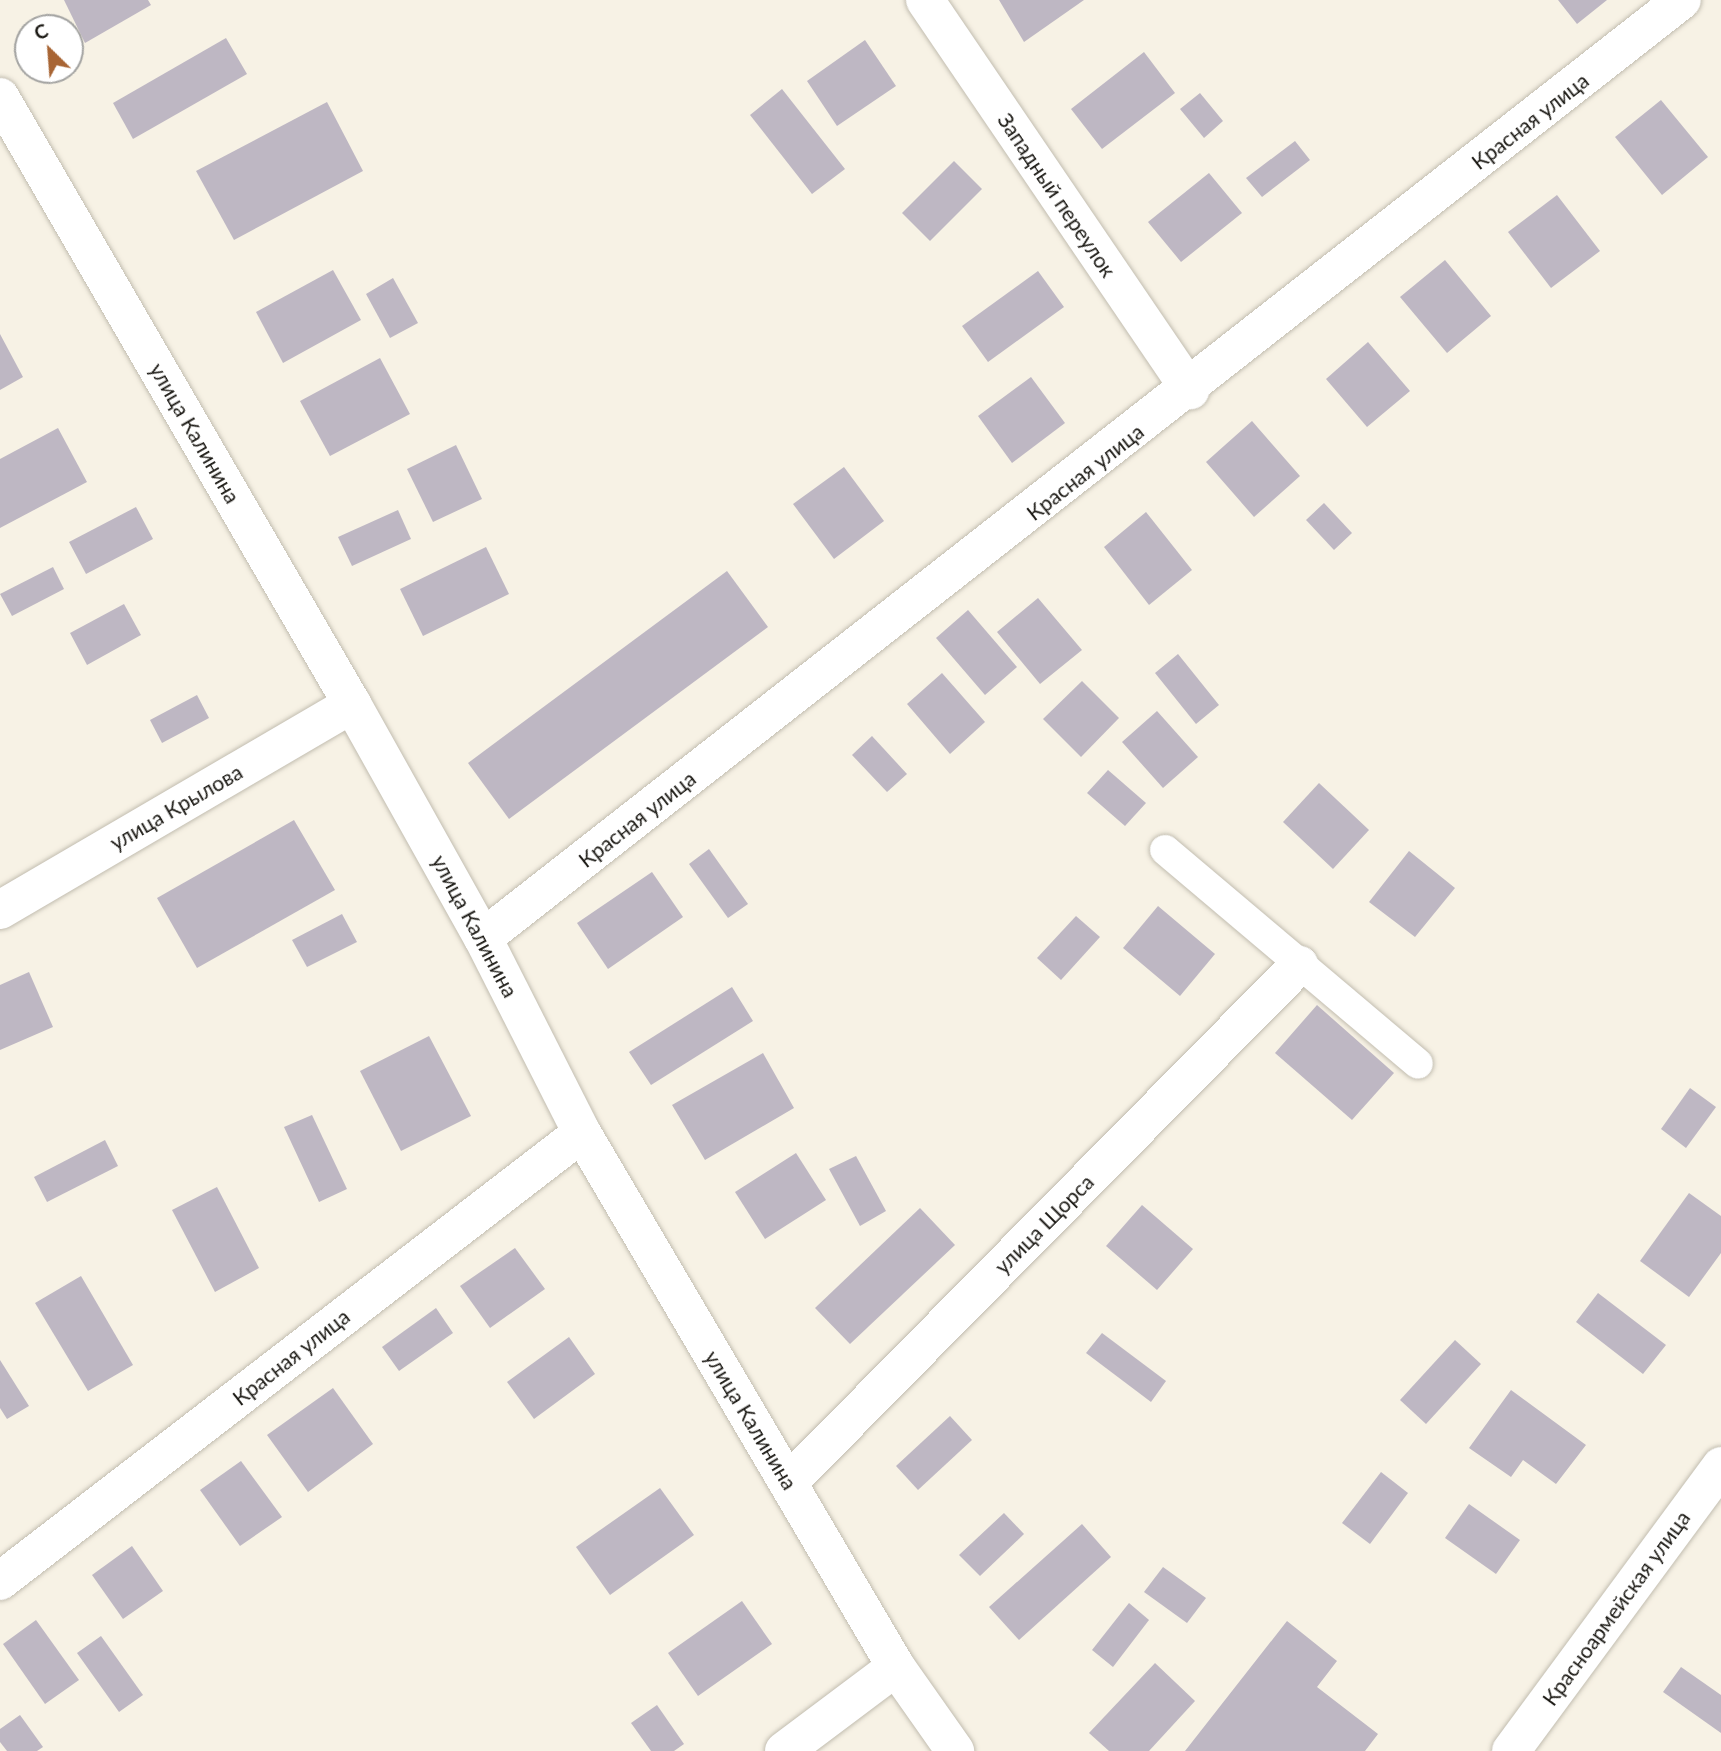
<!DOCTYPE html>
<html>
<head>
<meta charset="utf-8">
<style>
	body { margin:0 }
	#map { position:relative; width:1721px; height:1751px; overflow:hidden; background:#f7f2e5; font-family:Lato,sans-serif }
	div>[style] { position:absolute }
	.building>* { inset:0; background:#beb7c3 }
	.roads { filter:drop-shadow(0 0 2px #c2bdb0) drop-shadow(0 0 2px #c2bdb0) }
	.service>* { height:30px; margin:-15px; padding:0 15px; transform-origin:15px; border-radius:15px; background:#fff }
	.minor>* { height:38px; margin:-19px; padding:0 19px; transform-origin:19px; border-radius:19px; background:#fff }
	span { translate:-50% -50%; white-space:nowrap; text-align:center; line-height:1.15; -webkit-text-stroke:6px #fff; paint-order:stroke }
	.street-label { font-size:21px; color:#1a1813 }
	.north { position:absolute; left:14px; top:14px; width:70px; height:70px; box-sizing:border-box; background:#fff; border:2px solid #a3a3a1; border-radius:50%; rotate:335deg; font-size:19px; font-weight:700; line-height:28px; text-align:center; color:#1a1813 }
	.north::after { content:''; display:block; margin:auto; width:24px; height:32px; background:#a86534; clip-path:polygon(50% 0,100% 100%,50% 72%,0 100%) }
</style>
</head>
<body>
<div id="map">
	<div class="building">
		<div style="clip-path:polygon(64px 0,148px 0,151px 5px,85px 43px)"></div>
		<div style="clip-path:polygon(999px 0,1084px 0,1024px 42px)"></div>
		<div style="clip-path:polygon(1558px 0,1607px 0,1577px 24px)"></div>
		<div style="clip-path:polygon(226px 38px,247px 74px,133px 139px,113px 103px)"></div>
		<div style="clip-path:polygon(865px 40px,896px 86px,837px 126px,807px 81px)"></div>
		<div style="clip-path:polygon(1144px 52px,1175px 93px,1102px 149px,1071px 109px)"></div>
		<div style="clip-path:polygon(782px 89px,845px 169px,812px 194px,750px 115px)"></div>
		<div style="clip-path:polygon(1200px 93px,1223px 121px,1204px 138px,1180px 109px)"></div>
		<div style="clip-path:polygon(1661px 100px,1708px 157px,1662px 195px,1615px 137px)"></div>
		<div style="clip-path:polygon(327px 102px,363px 171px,234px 240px,196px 171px)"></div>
		<div style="clip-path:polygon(1295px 141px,1310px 160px,1262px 197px,1246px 178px)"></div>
		<div style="clip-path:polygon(954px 161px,982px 189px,930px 241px,902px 213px)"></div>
		<div style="clip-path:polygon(1209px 173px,1242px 213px,1181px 262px,1148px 222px)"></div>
		<div style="clip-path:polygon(1557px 195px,1600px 251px,1551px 288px,1508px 232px)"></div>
		<div style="clip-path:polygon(1445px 260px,1491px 316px,1447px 353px,1400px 297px)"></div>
		<div style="clip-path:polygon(333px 270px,361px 320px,283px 363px,256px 312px)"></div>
		<div style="clip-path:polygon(1038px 271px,1064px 307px,988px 362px,962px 326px)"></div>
		<div style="clip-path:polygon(393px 278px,418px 323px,390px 338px,366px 294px)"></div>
		<div style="clip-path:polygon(0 334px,23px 377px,0 390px)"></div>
		<div style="clip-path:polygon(1368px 342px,1410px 391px,1367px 427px,1326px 379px)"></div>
		<div style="clip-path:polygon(380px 358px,410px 414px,330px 456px,300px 401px)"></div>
		<div style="clip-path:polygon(1031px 377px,1065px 423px,1012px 463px,978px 416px)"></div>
		<div style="clip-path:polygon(1252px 421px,1300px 476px,1254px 517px,1206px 462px)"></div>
		<div style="clip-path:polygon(58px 428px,87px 482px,0 528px,0 459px)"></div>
		<div style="clip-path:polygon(456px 445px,482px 499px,433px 522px,407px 469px)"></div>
		<div style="clip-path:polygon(844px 467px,884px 521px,834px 559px,793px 504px)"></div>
		<div style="clip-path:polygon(1324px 503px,1352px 533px,1334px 550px,1306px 520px)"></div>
		<div style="clip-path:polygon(136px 507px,153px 539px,86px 574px,69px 542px)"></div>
		<div style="clip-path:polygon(398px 510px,411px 539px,352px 566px,338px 537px)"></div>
		<div style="clip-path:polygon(1146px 512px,1192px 570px,1149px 605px,1104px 547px)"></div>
		<div style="clip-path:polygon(486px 547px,509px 594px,423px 636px,400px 589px)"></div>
		<div style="clip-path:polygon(53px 567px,64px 589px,12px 616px,0 594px)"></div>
		<div style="clip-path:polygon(727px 571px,768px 627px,509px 819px,468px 763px)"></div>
		<div style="clip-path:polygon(1038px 598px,1082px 650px,1040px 684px,997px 632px)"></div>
		<div style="clip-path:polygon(124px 604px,141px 635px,87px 665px,70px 633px)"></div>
		<div style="clip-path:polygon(968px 610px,1017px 667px,985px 695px,936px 638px)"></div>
		<div style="clip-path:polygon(1178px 654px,1219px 705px,1196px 724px,1155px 673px)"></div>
		<div style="clip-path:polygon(942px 673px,985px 722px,950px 754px,907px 704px)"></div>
		<div style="clip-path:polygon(1082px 681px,1119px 718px,1081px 757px,1043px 719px)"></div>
		<div style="clip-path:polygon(197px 695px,209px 718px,162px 743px,150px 720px)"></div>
		<div style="clip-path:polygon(1157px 711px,1198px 757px,1163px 788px,1122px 742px)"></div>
		<div style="clip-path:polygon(872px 736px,907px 774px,887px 792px,852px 755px)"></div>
		<div style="clip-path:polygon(1108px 770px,1146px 803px,1125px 826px,1087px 793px)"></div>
		<div style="clip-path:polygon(1319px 783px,1369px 830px,1333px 869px,1283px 822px)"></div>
		<div style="clip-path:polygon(294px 820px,335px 890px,197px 968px,157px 898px)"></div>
		<div style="clip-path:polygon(709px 849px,748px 904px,728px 918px,689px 864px)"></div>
		<div style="clip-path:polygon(1409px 851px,1455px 888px,1415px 937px,1369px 902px)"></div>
		<div style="clip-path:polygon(652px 872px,683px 917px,608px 969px,577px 923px)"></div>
		<div style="clip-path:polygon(1158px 906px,1215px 954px,1180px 996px,1123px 948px)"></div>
		<div style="clip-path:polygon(342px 914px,357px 942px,307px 967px,292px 940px)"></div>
		<div style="clip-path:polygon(1076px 916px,1100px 937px,1061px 980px,1037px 958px)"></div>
		<div style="clip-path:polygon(29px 972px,53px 1027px,0 1050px,0 985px)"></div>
		<div style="clip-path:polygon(732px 987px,753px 1021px,651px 1085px,629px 1052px)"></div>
		<div style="clip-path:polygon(1317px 1005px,1394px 1073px,1352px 1120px,1275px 1053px)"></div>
		<div style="clip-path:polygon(429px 1036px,471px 1116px,401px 1151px,360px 1071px)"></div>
		<div style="clip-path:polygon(763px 1053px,794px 1108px,705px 1160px,672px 1105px)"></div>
		<div style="clip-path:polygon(1690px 1088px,1716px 1107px,1686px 1148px,1661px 1129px)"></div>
		<div style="clip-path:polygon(312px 1115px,347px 1189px,319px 1202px,284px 1127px)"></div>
		<div style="clip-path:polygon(105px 1140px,118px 1166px,47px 1202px,34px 1177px)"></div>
		<div style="clip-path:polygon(796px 1153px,826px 1200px,765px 1239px,735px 1192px)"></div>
		<div style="clip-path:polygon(856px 1156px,886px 1211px,860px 1226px,829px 1169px)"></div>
		<div style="clip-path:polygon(217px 1187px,259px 1268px,215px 1292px,172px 1210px)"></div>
		<div style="clip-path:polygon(1689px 1193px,1721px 1216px,1721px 1253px,1689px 1297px,1640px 1261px)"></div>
		<div style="clip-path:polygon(1142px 1205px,1193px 1249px,1157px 1290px,1106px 1246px)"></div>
		<div style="clip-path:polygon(920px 1208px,955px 1245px,850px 1344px,815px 1308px)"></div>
		<div style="clip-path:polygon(515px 1248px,545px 1289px,490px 1328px,460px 1286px)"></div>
		<div style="clip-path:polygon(81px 1276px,133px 1365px,88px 1391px,35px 1303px)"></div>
		<div style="clip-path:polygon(1598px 1293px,1666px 1345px,1643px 1374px,1576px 1322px)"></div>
		<div style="clip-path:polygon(436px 1308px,453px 1333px,399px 1371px,382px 1347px)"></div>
		<div style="clip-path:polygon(1102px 1333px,1166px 1381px,1151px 1402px,1086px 1353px)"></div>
		<div style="clip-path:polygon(569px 1337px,595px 1374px,534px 1419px,507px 1382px)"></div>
		<div style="clip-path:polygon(1455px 1340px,1481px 1364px,1426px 1424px,1400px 1400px)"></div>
		<div style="clip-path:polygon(0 1360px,29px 1406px,7px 1419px,0 1408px)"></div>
		<div style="clip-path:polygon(333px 1388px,373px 1444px,308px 1492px,267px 1435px)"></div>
		<div style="clip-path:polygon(1511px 1390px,1586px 1445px,1556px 1484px,1523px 1460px,1511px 1477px,1469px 1448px)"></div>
		<div style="clip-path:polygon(950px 1416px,972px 1440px,918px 1490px,896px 1466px)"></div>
		<div style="clip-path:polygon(241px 1461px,282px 1517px,240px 1546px,200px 1490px)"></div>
		<div style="clip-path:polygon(1381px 1472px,1408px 1493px,1370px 1544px,1342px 1523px)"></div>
		<div style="clip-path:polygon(660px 1488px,694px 1535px,610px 1595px,576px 1547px)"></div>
		<div style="clip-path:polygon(1469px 1504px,1520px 1540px,1496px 1574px,1445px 1538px)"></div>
		<div style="clip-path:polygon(1004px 1513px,1024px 1534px,980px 1576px,959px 1555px)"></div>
		<div style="clip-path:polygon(1082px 1524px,1111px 1557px,1019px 1640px,989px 1607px)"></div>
		<div style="clip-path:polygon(132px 1546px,163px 1591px,123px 1619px,92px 1575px)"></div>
		<div style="clip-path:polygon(1163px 1567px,1206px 1598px,1187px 1623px,1144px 1592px)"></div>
		<div style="clip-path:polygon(742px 1601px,772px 1644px,698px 1696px,668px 1653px)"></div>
		<div style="clip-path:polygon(1129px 1603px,1149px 1620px,1113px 1667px,1092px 1650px)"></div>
		<div style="clip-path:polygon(36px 1620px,79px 1680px,45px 1704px,3px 1644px)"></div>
		<div style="clip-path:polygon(1287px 1621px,1337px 1661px,1317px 1687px,1378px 1734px,1365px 1751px,1185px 1751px)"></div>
		<div style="clip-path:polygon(101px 1636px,143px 1695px,119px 1712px,77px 1653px)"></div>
		<div style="clip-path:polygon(1155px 1663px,1195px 1701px,1149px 1751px,1109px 1751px,1089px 1733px)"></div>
		<div style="clip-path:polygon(1681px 1667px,1721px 1695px,1721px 1733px,1663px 1692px)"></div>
		<div style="clip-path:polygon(657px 1705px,684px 1744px,674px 1751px,651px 1751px,631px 1723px)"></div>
		<div style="clip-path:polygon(20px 1715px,43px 1747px,37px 1751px,7px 1751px,0 1742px,0 1729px)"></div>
	</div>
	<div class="roads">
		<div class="service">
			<div style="left:1165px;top:850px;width:331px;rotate:40.2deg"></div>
		</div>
		<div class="minor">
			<div style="left:925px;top:0;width:472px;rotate:55.8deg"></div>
			<div style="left:0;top:97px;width:702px;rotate:59.89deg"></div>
			<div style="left:352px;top:704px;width:268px;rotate:60.8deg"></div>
			<div style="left:483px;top:938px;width:219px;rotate:63.1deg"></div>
			<div style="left:582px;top:1133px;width:619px;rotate:59.54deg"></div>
			<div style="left:896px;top:1667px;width:103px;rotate:54.9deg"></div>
			<div style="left:0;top:910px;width:408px;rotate:-30.3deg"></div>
			<div style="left:483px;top:938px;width:1522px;rotate:-38.04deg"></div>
			<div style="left:788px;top:1483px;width:728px;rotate:-45.39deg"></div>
			<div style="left:0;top:1581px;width:734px;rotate:-37.59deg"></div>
			<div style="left:784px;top:1751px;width:140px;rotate:-36.9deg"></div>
			<div style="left:1511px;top:1751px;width:354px;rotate:-53.6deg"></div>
		</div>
	</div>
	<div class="street-label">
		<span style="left:1530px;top:121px;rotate:-38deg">Красная улица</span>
		<span style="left:1057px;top:195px;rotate:56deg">Западный переулок</span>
		<span style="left:195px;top:433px;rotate:60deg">улица Калинина</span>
		<span style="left:1085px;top:472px;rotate:-38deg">Красная улица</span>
		<span style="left:176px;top:807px;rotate:-30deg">улица Крылова</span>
		<span style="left:637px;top:819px;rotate:-38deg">Красная улица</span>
		<span style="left:475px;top:926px;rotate:62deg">улица Калинина</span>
		<span style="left:1044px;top:1224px;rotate:-45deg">улица Щорса</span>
		<span style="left:291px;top:1357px;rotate:-38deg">Красная улица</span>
		<span style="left:751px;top:1420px;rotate:59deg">улица Калинина</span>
		<span style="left:1616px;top:1608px;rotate:-54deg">Красноармейская улица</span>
	</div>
	<div class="north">С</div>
</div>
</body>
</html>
